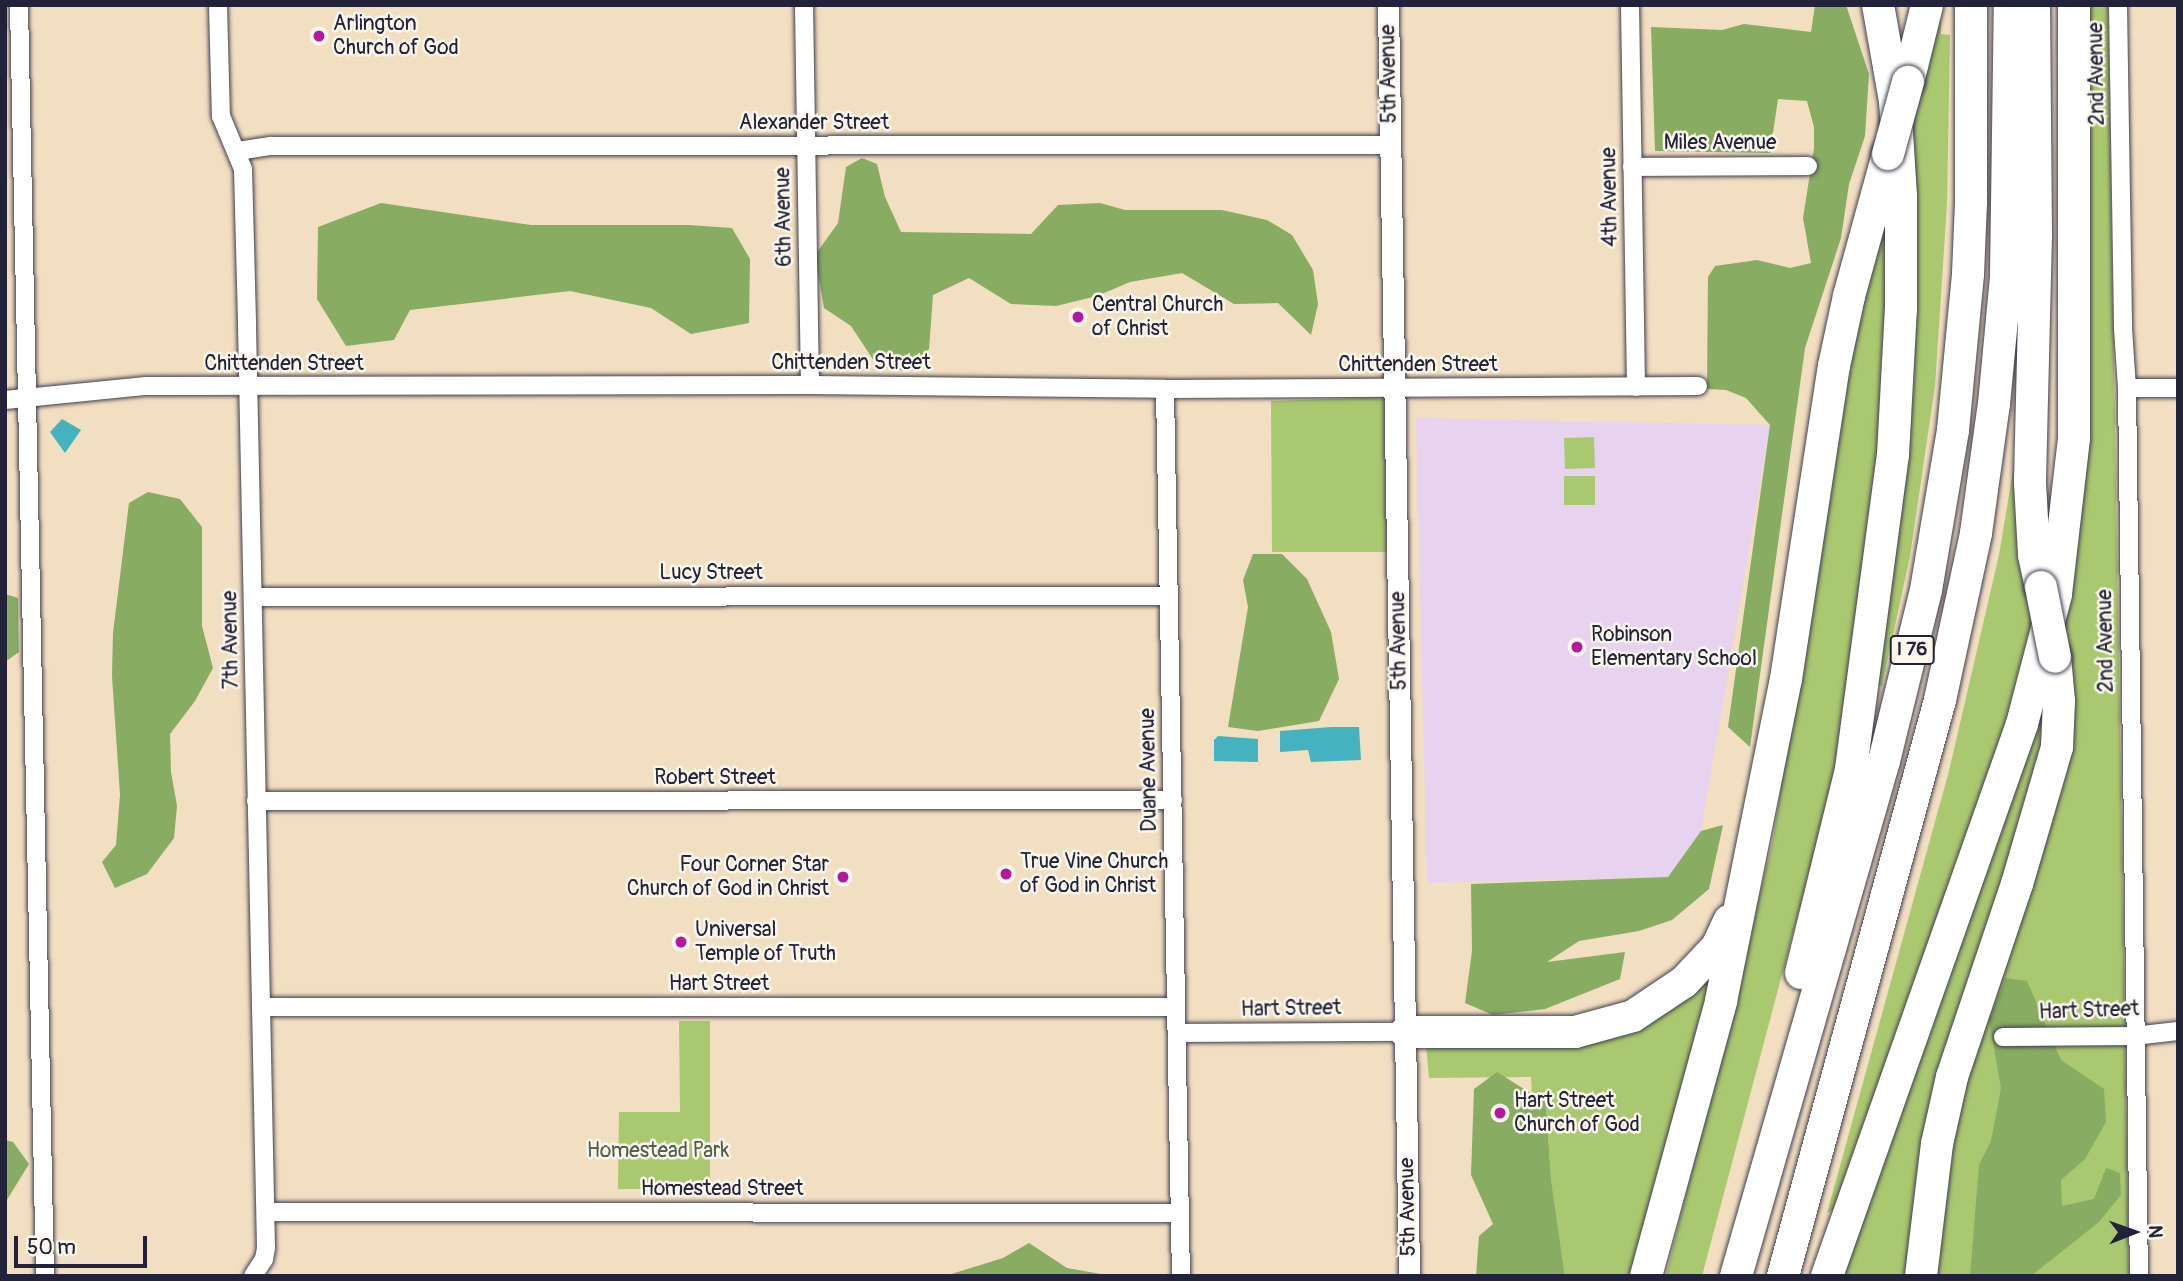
<!DOCTYPE html>
<html>
<head>
<meta charset="utf-8">
<style>
	body { margin:0 }
	#map { position:relative; width:2183px; height:1281px; overflow:hidden; background:#f2dec1; font-family:Pangolin,sans-serif }
	div>[style] { position:absolute }
	.built>* { inset:0; background:#e7d2ef }
	.green>* { inset:0; background:#aac86f }
	.forest>* { inset:0; background:#87ac62 }
	.water>* { inset:0; background:#44b2bf }
	.roads { filter:drop-shadow(0 0 2px #413e4f) drop-shadow(0 0 2px #413e4f) }
	.minor>* { height:18px; margin:-9px; padding:0 9px; transform-origin:9px; border-radius:9px; background:#fff }
	.tertiary>* { height:21px; margin:-10.5px; padding:0 10.5px; transform-origin:10.5px; border-radius:10.5px; background:#fff }
	.motorway>* { height:32px; margin:-16px; padding:0 16px; transform-origin:16px; border-radius:16px; background:#fff }
	.bridges { filter:drop-shadow(0 0 2px #413e4f) drop-shadow(0 0 2px #413e4f) }
	.motorway-bridge>* { height:32px; margin:-16px; padding:0 16px; transform-origin:16px; border-radius:16px; background:#fff }
	.dots>* { width:19px; height:19px; translate:-50% -50%; box-sizing:border-box; border:4px solid #fbf7ec; border-radius:50% }
	span { translate:-50% -50%; white-space:nowrap; text-align:center; line-height:1.15; -webkit-text-stroke:5px #fbf7ec; paint-order:stroke }
	.shield-label span { padding:2px 5px; background:#fbf7ec; border:2px solid; border-radius:5px; -webkit-text-stroke-width:0 }
	.shield-label { font-size:19px; color:#22223b; font-weight:700 }
	.poi-label { font-size:21px; color:#22223b }
	.left { translate:0 -50%; text-align:left }
	.right { translate:-100% -50%; text-align:right }
	.street-label { font-size:21px; color:#22223b }
	.park-label { font-size:21px; color:#525c4d }
	.frame { position:absolute; inset:0; border:7px solid #22223b; pointer-events:none }
	.north { position:absolute; left:2099px; top:1197px; width:70px; height:70px; -webkit-text-stroke:5px #fbf7ec; paint-order:stroke; rotate:89deg; font-size:19px; font-weight:700; line-height:28px; text-align:center; color:#22223b }
	.north::after { content:''; display:block; margin:auto; width:24px; height:32px; background:#22223b; clip-path:polygon(50% 0,100% 100%,50% 72%,0 100%) }
	.scale { position:absolute; left:14px; top:1236px; width:133px; height:32px; box-sizing:border-box; border:4px solid #22223b; border-top:0; padding-left:9px; font-size:21px; line-height:24px; white-space:nowrap; color:#22223b; -webkit-text-stroke:5px #fbf7ec; paint-order:stroke }
</style>
</head>
<body>
<div id="map">
	<div class="built">
		<div style="clip-path:polygon(1416px 418px,1770px 425px,1701px 831px,1668px 877px,1427px 883px)"></div>
	</div>
	<div class="green">
		<div style="clip-path:polygon(1941px 5px,1941px 34px,1950px 35px,1947px 204px,1935px 386px,1910px 556px,1882px 686px,1874px 683px,1911px 124px)"></div>
		<div style="clip-path:polygon(2087px 5px,2108px 5px,2129px 1276px,1932px 1276px,1958px 1099px,2067px 773px,2074px 729px,2068px 635px,2064px 624px)"></div>
		<div style="clip-path:polygon(1889px 194px,1892px 237px,1880px 478px,1841px 752px,1702px 1276px,1666px 1276px,1773px 840px,1841px 390px)"></div>
		<div style="clip-path:polygon(1385px 397px,1389px 552px,1272px 552px,1271px 401px)"></div>
		<div style="clip-path:polygon(1594px 437px,1595px 468px,1565px 469px,1564px 438px)"></div>
		<div style="clip-path:polygon(2014px 465px,2023px 480px,2034px 614px,1982px 811px,1856px 1158px,1833px 1210px,1827px 1213px,1949px 771px,1999px 555px)"></div>
		<div style="clip-path:polygon(1564px 476px,1595px 476px,1595px 505px,1564px 505px)"></div>
		<div style="clip-path:polygon(2045px 686px,2049px 730px,1912px 1276px,1844px 1276px)"></div>
		<div style="clip-path:polygon(1714px 966px,1631px 1276px,1565px 1276px,1551px 1179px,1546px 1104px,1532px 1095px,1531px 1077px,1429px 1078px,1426px 1045px,1572px 1040px)"></div>
		<div style="clip-path:polygon(679px 1021px,710px 1021px,710px 1189px,618px 1189px,619px 1112px,680px 1112px)"></div>
	</div>
	<div class="forest">
		<div style="clip-path:polygon(1815px 5px,1846px 5px,1869px 74px,1865px 136px,1849px 184px,1841px 238px,1805px 348px,1750px 747px,1728px 727px,1770px 425px,1746px 398px,1726px 390px,1707px 389px,1708px 277px,1715px 266px,1757px 260px,1790px 268px,1811px 263px,1803px 218px,1814px 148px,1814px 127px,1807px 101px,1778px 99px,1770px 153px,1655px 151px,1651px 27px,1722px 30px,1744px 24px,1811px 32px)"></div>
		<div style="clip-path:polygon(862px 158px,877px 164px,885px 197px,901px 232px,1031px 234px,1058px 205px,1100px 203px,1125px 210px,1222px 210px,1267px 220px,1292px 235px,1313px 270px,1318px 304px,1311px 335px,1278px 303px,1234px 304px,1182px 273px,1130px 282px,1097px 296px,1056px 306px,1011px 304px,969px 278px,933px 295px,929px 349px,908px 371px,878px 367px,851px 326px,824px 308px,815px 255px,838px 223px,846px 167px)"></div>
		<div style="clip-path:polygon(381px 203px,531px 225px,688px 225px,732px 228px,750px 259px,749px 323px,691px 334px,651px 308px,570px 291px,410px 310px,394px 340px,346px 346px,317px 299px,318px 227px)"></div>
		<div style="clip-path:polygon(148px 492px,180px 499px,202px 527px,202px 626px,213px 668px,195px 701px,170px 734px,171px 772px,177px 806px,174px 838px,147px 874px,115px 888px,102px 862px,116px 845px,120px 795px,112px 676px,113px 633px,129px 503px)"></div>
		<div style="clip-path:polygon(1253px 554px,1282px 554px,1307px 579px,1331px 632px,1339px 679px,1319px 721px,1258px 731px,1228px 727px,1248px 607px,1243px 580px)"></div>
		<div style="clip-path:polygon(5px 594px,18px 598px,19px 652px,5px 662px)"></div>
		<div style="clip-path:polygon(1723px 825px,1709px 889px,1672px 920px,1639px 931px,1579px 941px,1547px 962px,1625px 952px,1620px 979px,1545px 1009px,1493px 1015px,1465px 1003px,1472px 951px,1471px 884px,1668px 877px,1701px 831px)"></div>
		<div style="clip-path:polygon(2006px 978px,2027px 981px,2061px 1060px,2104px 1089px,2106px 1122px,2085px 1159px,2061px 1180px,2062px 1206px,2094px 1199px,2106px 1168px,2120px 1173px,2121px 1195px,2099px 1222px,2031px 1276px,1970px 1276px,1979px 1165px,1991px 1141px,2001px 1088px,1989px 1020px)"></div>
		<div style="clip-path:polygon(1497px 1072px,1546px 1103px,1551px 1179px,1565px 1276px,1476px 1276px,1479px 1236px,1493px 1224px,1471px 1175px,1474px 1089px)"></div>
		<div style="clip-path:polygon(5px 1140px,13px 1142px,29px 1164px,5px 1203px)"></div>
		<div style="clip-path:polygon(1029px 1243px,1067px 1268px,1112px 1276px,945px 1276px,1003px 1258px)"></div>
	</div>
	<div class="water">
		<div style="clip-path:polygon(62px 419px,81px 430px,65px 453px,50px 432px)"></div>
		<div style="clip-path:polygon(1331px 727px,1359px 727px,1361px 760px,1311px 762px,1308px 750px,1280px 752px,1280px 731px)"></div>
		<div style="clip-path:polygon(1218px 736px,1258px 739px,1258px 762px,1214px 761px,1214px 740px)"></div>
	</div>
	<div class="roads">
		<div class="minor">
			<div style="left:19px;top:5px;width:1271px;rotate:88.83deg"></div>
			<div style="left:218px;top:5px;width:111px;rotate:88.5deg"></div>
			<div style="left:221px;top:116px;width:57px;rotate:67.5deg"></div>
			<div style="left:243px;top:169px;width:157px;rotate:88.5deg"></div>
			<div style="left:247px;top:326px;width:922px;rotate:88.82deg"></div>
			<div style="left:266px;top:1248px;width:11px;rotate:100deg"></div>
			<div style="left:264px;top:1259px;width:20px;rotate:123deg"></div>
			<div style="left:804px;top:5px;width:380px;rotate:89.1deg"></div>
			<div style="left:1630px;top:5px;width:382px;rotate:89.1deg"></div>
			<div style="left:2118px;top:5px;width:323px;rotate:89.1deg"></div>
			<div style="left:2123px;top:328px;width:60px;rotate:86.2deg"></div>
			<div style="left:2127px;top:388px;width:888px;rotate:89.23deg"></div>
			<div style="left:238px;top:151px;width:33px;rotate:-9deg"></div>
			<div style="left:271px;top:146px;width:1119px;rotate:-0.05deg"></div>
			<div style="left:1632px;top:167px;width:176px;rotate:-0.3deg"></div>
			<div style="left:2127px;top:388px;width:51px"></div>
			<div style="left:1165px;top:389px;width:887px;rotate:88.97deg"></div>
			<div style="left:5px;top:400px;width:142px;rotate:-5.7deg"></div>
			<div style="left:146px;top:386px;width:664px;rotate:-0.09deg"></div>
			<div style="left:810px;top:385px;width:355px;rotate:0.6deg"></div>
			<div style="left:1165px;top:389px;width:533px;rotate:-0.32deg"></div>
			<div style="left:254px;top:597px;width:915px;rotate:-0.06deg"></div>
			<div style="left:256px;top:801px;width:917px;rotate:-0.06deg"></div>
			<div style="left:262px;top:1007px;width:913px"></div>
			<div style="left:1177px;top:1033px;width:229px;rotate:-0.3deg"></div>
			<div style="left:2003px;top:1037px;width:131px;rotate:-0.4deg"></div>
			<div style="left:2134px;top:1036px;width:44px;rotate:-6.5deg"></div>
			<div style="left:266px;top:1212px;width:912px;rotate:0.06deg"></div>
		</div>
		<div class="tertiary">
			<div style="left:1388px;top:5px;width:1271px;rotate:89.05deg"></div>
		</div>
		<div class="motorway">
			<div style="left:2034px;top:5px;width:230px;rotate:89.5deg"></div>
			<div style="left:2036px;top:235px;width:248px;rotate:91.4deg"></div>
			<div style="left:2030px;top:483px;width:72px;rotate:86.8deg"></div>
			<div style="left:2034px;top:555px;width:33px;rotate:78deg"></div>
			<div style="left:1908px;top:82px;width:79px;rotate:-76.1deg"></div>
			<div style="left:1801px;top:973px;width:210px;rotate:-76.2deg"></div>
			<div style="left:1851px;top:769px;width:317px;rotate:-82.4deg"></div>
			<div style="left:1893px;top:455px;width:146px;rotate:-86.9deg"></div>
			<div style="left:1901px;top:309px;width:113px;rotate:-90deg"></div>
			<div style="left:1901px;top:196px;width:95px;rotate:-93.6deg"></div>
			<div style="left:1895px;top:101px;width:97px;rotate:-100deg"></div>
			<div style="left:1406px;top:1032px;width:169px"></div>
			<div style="left:1575px;top:1032px;width:60px;rotate:-15.4deg"></div>
			<div style="left:1633px;top:1016px;width:61px;rotate:-33.7deg"></div>
			<div style="left:1684px;top:982px;width:48px;rotate:-46.7deg"></div>
			<div style="left:1717px;top:947px;width:29px;rotate:-65deg"></div>
			<div style="left:1646px;top:1276px;width:285px;rotate:-74.7deg"></div>
			<div style="left:1721px;top:1001px;width:328px;rotate:-78.6deg"></div>
			<div style="left:1786px;top:679px;width:317px;rotate:-81.3deg"></div>
			<div style="left:1834px;top:366px;width:72px;rotate:-77.9deg"></div>
			<div style="left:1849px;top:296px;width:147px;rotate:-74.6deg"></div>
			<div style="left:1736px;top:1276px;width:536px;rotate:-73.97deg"></div>
			<div style="left:1884px;top:761px;width:176px;rotate:-76.2deg"></div>
			<div style="left:1926px;top:590px;width:162px;rotate:-80.4deg"></div>
			<div style="left:1953px;top:430px;width:157px;rotate:-84.5deg"></div>
			<div style="left:1968px;top:274px;width:73px;rotate:-87.6deg"></div>
			<div style="left:1971px;top:201px;width:196px;rotate:-90deg"></div>
			<div style="left:1783px;top:1276px;width:597px;rotate:-74.75deg"></div>
			<div style="left:1940px;top:700px;width:171px;rotate:-77.8deg"></div>
			<div style="left:1976px;top:533px;width:130px;rotate:-82.1deg"></div>
			<div style="left:1994px;top:404px;width:128px;rotate:-84.6deg"></div>
			<div style="left:2006px;top:277px;width:272px;rotate:-89.2deg"></div>
			<div style="left:1827px;top:1276px;width:585px;rotate:-70.54deg"></div>
			<div style="left:2022px;top:724px;width:134px;rotate:-75.3deg"></div>
			<div style="left:2056px;top:594px;width:157px;rotate:-83.4deg"></div>
			<div style="left:2074px;top:438px;width:433px;rotate:-90deg"></div>
			<div style="left:1921px;top:1276px;width:133px;rotate:-83.1deg"></div>
			<div style="left:1937px;top:1144px;width:69px;rotate:-77.4deg"></div>
			<div style="left:1952px;top:1077px;width:204px;rotate:-71.4deg"></div>
			<div style="left:2017px;top:884px;width:143px;rotate:-73.7deg"></div>
			<div style="left:2057px;top:747px;width:46px;rotate:-87.5deg"></div>
			<div style="left:2059px;top:701px;width:44px;rotate:-95.2deg"></div>
		</div>
	</div>
	<div class="bridges">
		<div class="motorway-bridge">
			<div style="left:1888px;top:154px;width:75px;rotate:-74.5deg"></div>
			<div style="left:2041px;top:587px;width:71px;rotate:78.7deg"></div>
		</div>
	</div>
	<div class="dots">
		<div style="left:319px;top:36px;background:#b5179e"></div>
		<div style="left:1078px;top:317px;background:#b5179e"></div>
		<div style="left:1577px;top:647px;background:#b5179e"></div>
		<div style="left:1006px;top:874px;background:#b5179e"></div>
		<div style="left:843px;top:877px;background:#b5179e"></div>
		<div style="left:681px;top:942px;background:#b5179e"></div>
		<div style="left:1500px;top:1113px;background:#b5179e"></div>
	</div>
	<div class="shield-label">
		<span style="left:1912px;top:650px">I 76</span>
	</div>
	<div class="poi-label">
		<span class="left" style="left:333px;top:36px">Arlington<br>Church of God</span>
		<span class="left" style="left:1092px;top:317px">Central Church<br>of Christ</span>
		<span class="left" style="left:1591px;top:647px">Robinson<br>Elementary School</span>
		<span class="left" style="left:1020px;top:874px">True Vine Church<br>of God in Christ</span>
		<span class="right" style="left:829px;top:877px">Four Corner Star<br>Church of God in Christ</span>
		<span class="left" style="left:695px;top:942px">Universal<br>Temple of Truth</span>
		<span class="left" style="left:1514px;top:1113px">Hart Street<br>Church of God</span>
	</div>
	<div class="street-label">
		<span style="left:1389px;top:74px;rotate:-91deg">5th Avenue</span>
		<span style="left:2097px;top:74px;rotate:-91deg">2nd Avenue</span>
		<span style="left:814px;top:123px">Alexander Street</span>
		<span style="left:1720px;top:143px">Miles Avenue</span>
		<span style="left:1610px;top:197px;rotate:-91deg">4th Avenue</span>
		<span style="left:784px;top:217px;rotate:-91deg">6th Avenue</span>
		<span style="left:851px;top:363px">Chittenden Street</span>
		<span style="left:284px;top:364px">Chittenden Street</span>
		<span style="left:1418px;top:365px">Chittenden Street</span>
		<span style="left:711px;top:573px">Lucy Street</span>
		<span style="left:231px;top:640px;rotate:-91deg">7th Avenue</span>
		<span style="left:1399px;top:641px;rotate:-91deg">5th Avenue</span>
		<span style="left:2106px;top:641px;rotate:-91deg">2nd Avenue</span>
		<span style="left:1149px;top:770px;rotate:-91deg">Duane Avenue</span>
		<span style="left:715px;top:778px">Robert Street</span>
		<span style="left:719px;top:984px">Hart Street</span>
		<span style="left:1291px;top:1009px;rotate:-1deg">Hart Street</span>
		<span style="left:2089px;top:1011px;rotate:-2deg">Hart Street</span>
		<span style="left:722px;top:1189px">Homestead Street</span>
		<span style="left:1408px;top:1207px;rotate:-91deg">5th Avenue</span>
	</div>
	<div class="park-label">
		<span style="left:658px;top:1151px">Homestead Park</span>
	</div>
	<div class="frame"></div>
	<div class="north">N</div>
	<div class="scale">50 m</div>
</div>
</body>
</html>
